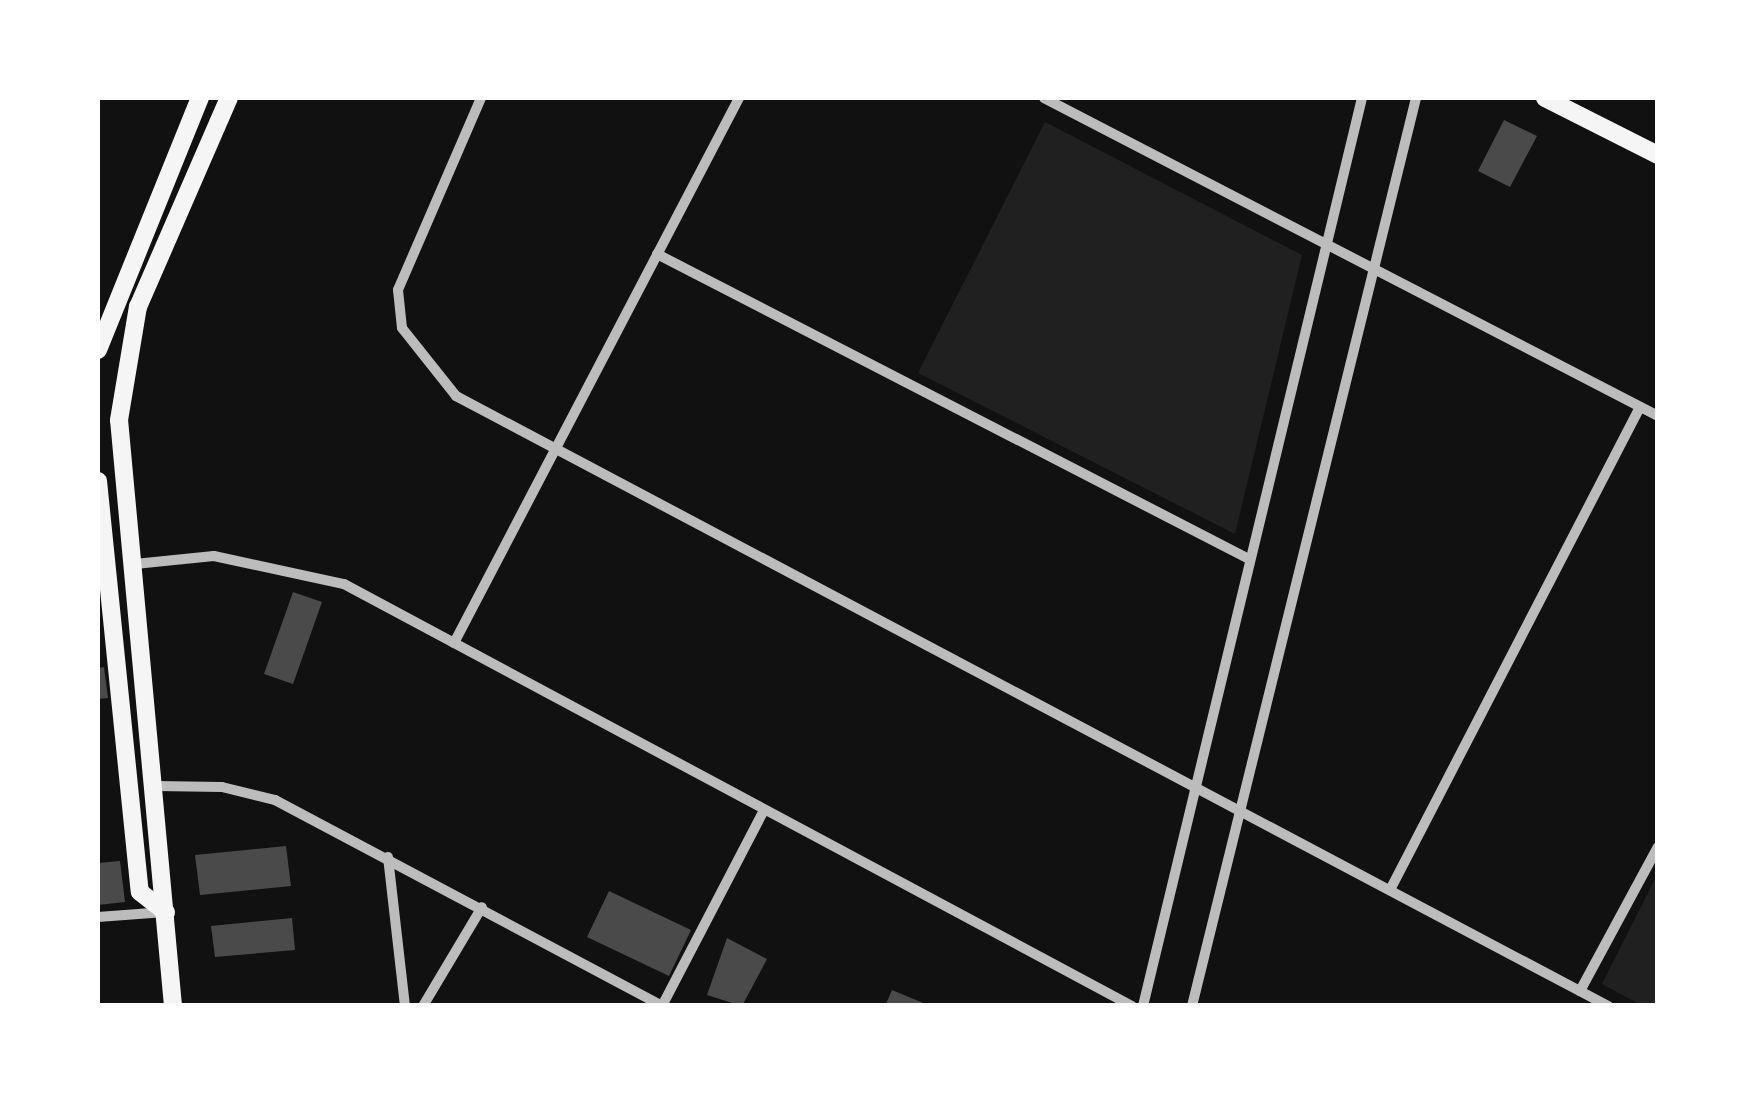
<!DOCTYPE html>
<html>
<head>
<meta charset="utf-8">
<style>
	body { margin:0 }
	#map { position:relative; width:1755px; height:1103px; overflow:hidden; background:#111; font-family:Karla,sans-serif }
	div>[style] { position:absolute }
	.green>* { inset:0; background:#202020 }
	.building>* { inset:0; background:#4a4a4a }
	.minor>* { height:10px; margin:-5px; padding:0 5px; transform-origin:5px; border-radius:5px; background:#bcbcbc }
	.secondary>* { height:18px; margin:-9px; padding:0 9px; transform-origin:9px; border-radius:9px; background:#f5f5f5 }
	span { translate:-50% -50%; white-space:nowrap; text-align:center; line-height:1.15; -webkit-text-stroke:10px #fff; paint-order:stroke }
	.frame { position:absolute; inset:0; border:100px solid #fff; pointer-events:none }
</style>
</head>
<body>
<div id="map">
	<div class="green">
		<div style="clip-path:polygon(1045px 122px,1302px 255px,1235px 534px,918px 373px)"></div>
		<div style="clip-path:polygon(1657px 875px,1657px 1005px,1641px 1005px,1602px 984px)"></div>
	</div>
	<div class="building">
		<div style="clip-path:polygon(1504px 120px,1537px 136px,1510px 187px,1478px 171px)"></div>
		<div style="clip-path:polygon(293px 592px,322px 602px,293px 684px,264px 674px)"></div>
		<div style="clip-path:polygon(104px 667px,108px 698px,98px 699px,98px 668px)"></div>
		<div style="clip-path:polygon(286px 846px,291px 886px,200px 895px,195px 855px)"></div>
		<div style="clip-path:polygon(120px 861px,125px 902px,98px 905px,98px 863px)"></div>
		<div style="clip-path:polygon(609px 891px,691px 930px,669px 976px,587px 937px)"></div>
		<div style="clip-path:polygon(292px 918px,295px 950px,215px 957px,211px 926px)"></div>
		<div style="clip-path:polygon(727px 938px,767px 959px,742px 1006px,707px 995px)"></div>
		<div style="clip-path:polygon(892px 990px,928px 1005px,928px 1006px,885px 1006px)"></div>
	</div>
	<div class="minor">
		<div style="left:481px;top:98px;width:209px;rotate:113.4deg"></div>
		<div style="left:398px;top:290px;width:38px;rotate:84deg"></div>
		<div style="left:402px;top:328px;width:87px;rotate:51.5deg"></div>
		<div style="left:456px;top:396px;width:1304px;rotate:27.9deg"></div>
		<div style="left:1044px;top:98px;width:691px;rotate:27.38deg"></div>
		<div style="left:657px;top:254px;width:664px;rotate:27.26deg"></div>
		<div style="left:135px;top:564px;width:79px;rotate:-5.8deg"></div>
		<div style="left:214px;top:556px;width:133px;rotate:12.2deg"></div>
		<div style="left:344px;top:584px;width:894px;rotate:28.17deg"></div>
		<div style="left:454px;top:643px;width:615px;rotate:-62.39deg"></div>
		<div style="left:156px;top:786px;width:66px;rotate:0.9deg"></div>
		<div style="left:222px;top:787px;width:55px;rotate:13.8deg"></div>
		<div style="left:275px;top:800px;width:439px;rotate:28deg"></div>
		<div style="left:388px;top:857px;width:150px;rotate:83.5deg"></div>
		<div style="left:1390px;top:890px;width:544px;rotate:-62.63deg"></div>
		<div style="left:98px;top:917px;width:67px;rotate:-4.3deg"></div>
		<div style="left:1580px;top:991px;width:164px;rotate:-61.6deg"></div>
		<div style="left:423px;top:1006px;width:115px;rotate:-59.2deg"></div>
		<div style="left:662px;top:1006px;width:221px;rotate:-62.5deg"></div>
		<div style="left:1143px;top:1006px;width:934px;rotate:-76.44deg"></div>
		<div style="left:1192px;top:1006px;width:935px;rotate:-76.14deg"></div>
	</div>
	<div class="secondary">
		<div style="left:1545px;top:98px;width:127px;rotate:26.8deg"></div>
		<div style="left:98px;top:350px;width:272px;rotate:-68deg"></div>
		<div style="left:98px;top:481px;width:413px;rotate:84.2deg"></div>
		<div style="left:140px;top:892px;width:33px;rotate:38deg"></div>
		<div style="left:173px;top:1006px;width:588px;rotate:-95.26deg"></div>
		<div style="left:119px;top:420px;width:115px;rotate:-80.5deg"></div>
		<div style="left:138px;top:307px;width:228px;rotate:-66.5deg"></div>
	</div>
	<div class="frame"></div>
</div>
</body>
</html>
